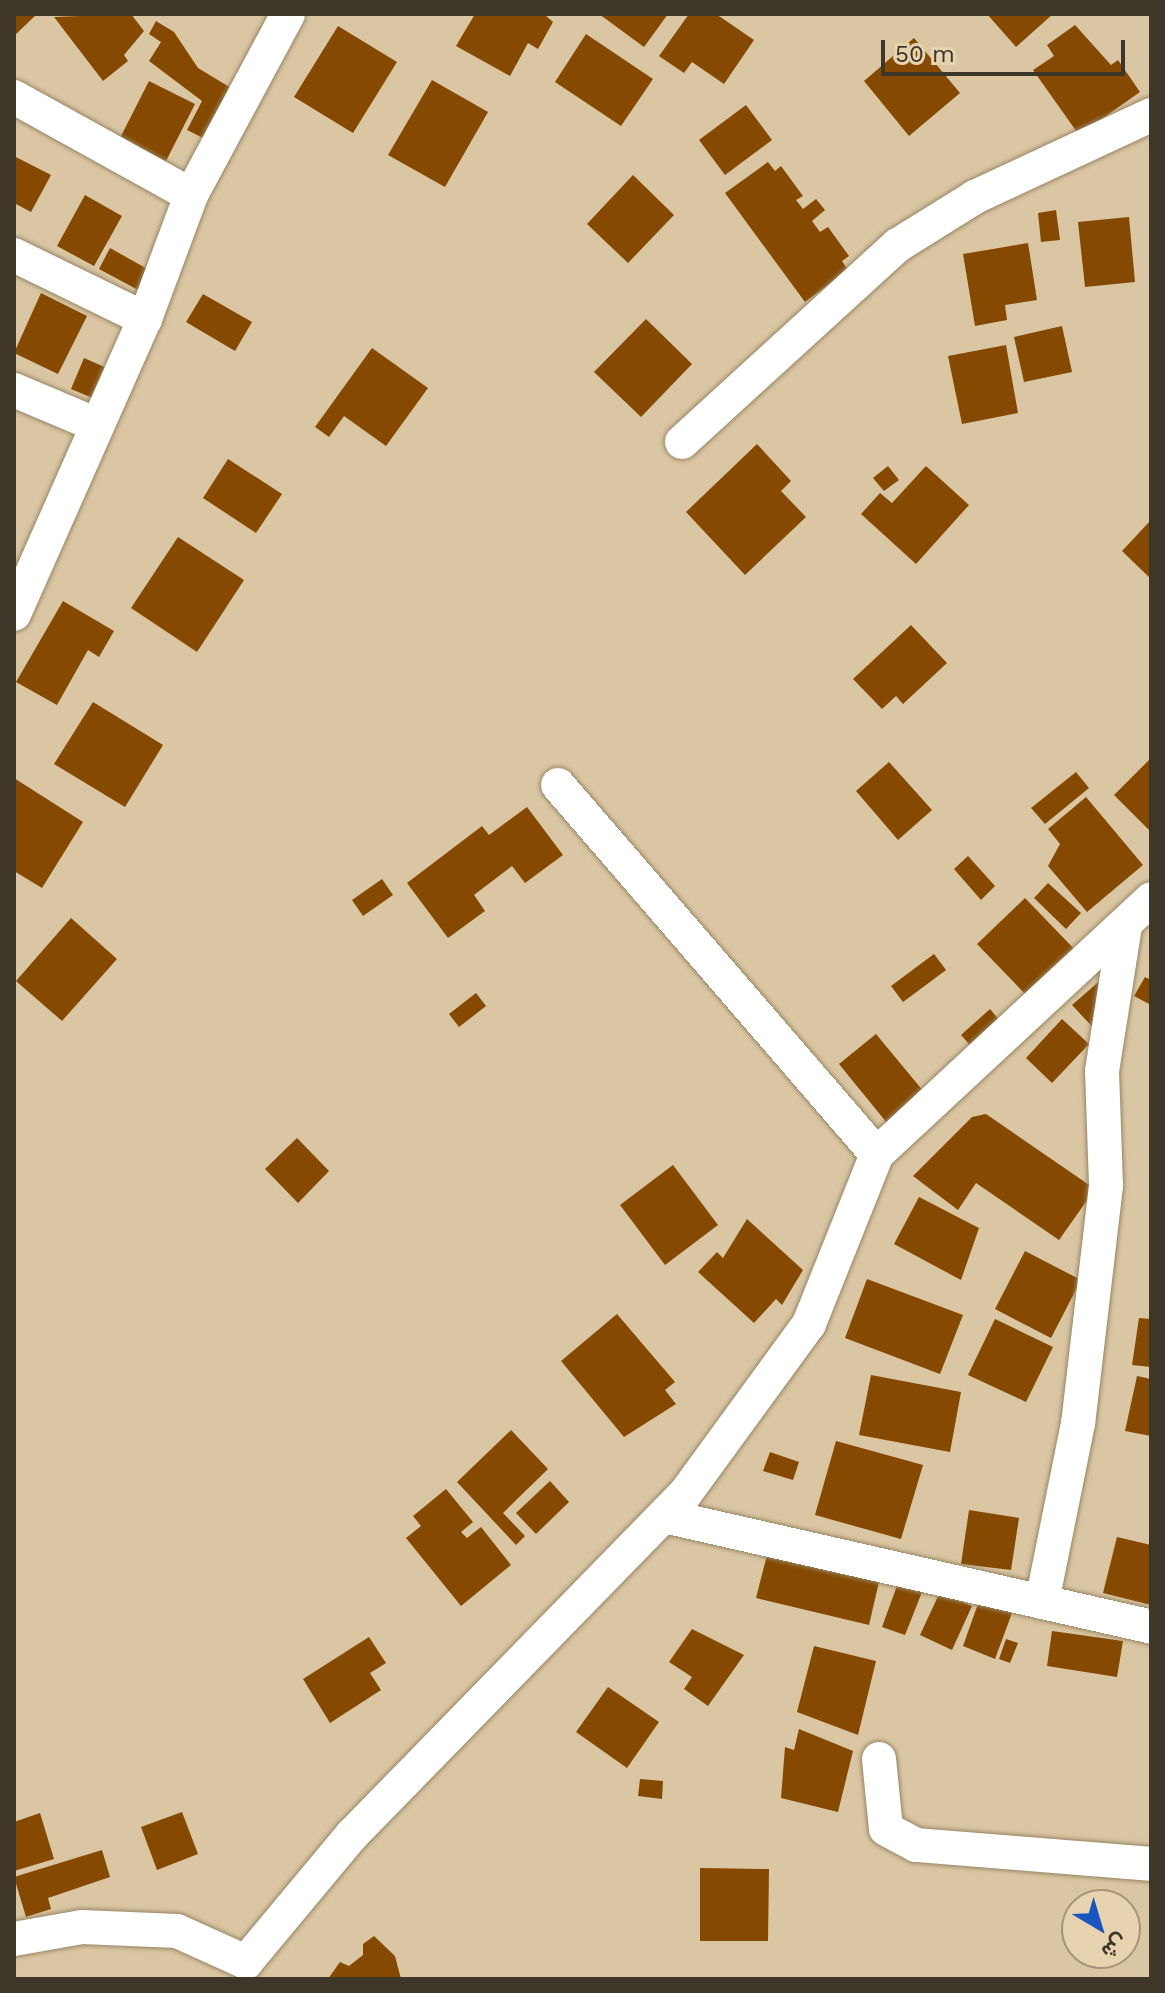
<!DOCTYPE html>
<html>
<head>
<meta charset="utf-8">
<style>
	body { margin:0 }
	#map { position:relative; width:1165px; height:1993px; overflow:hidden; background:#dac6a3; font-family:"Work Sans",Vazirmatn,sans-serif }
	div>[style] { position:absolute }
	.building>* { inset:0; background:#854901 }
	.roads { filter:drop-shadow(0 0 2px #988565) drop-shadow(0 0 2px #988565) }
	.minor>* { height:34px; margin:-17px; padding:0 17px; transform-origin:17px; border-radius:17px; background:#fff }
	span { translate:-50% -50%; white-space:nowrap; text-align:center; line-height:1.15; -webkit-text-stroke:8px #e7d3b0; paint-order:stroke }
	.frame { position:absolute; inset:0; border:16px solid #3e3628; pointer-events:none }
	.north { position:absolute; left:1061px; top:1889px; width:80px; height:80px; box-sizing:border-box; background:#e7d3b0; border:2px solid #a3947a; border-radius:50%; rotate:142deg; font-size:22px; font-weight:700; line-height:32px; text-align:center; color:#3e3628 }
	.north::after { content:''; display:block; margin:auto; width:28px; height:36px; background:#1955c1; clip-path:polygon(50% 0,100% 100%,50% 72%,0 100%) }
	.scale { position:absolute; left:881px; top:40px; width:244px; height:36px; box-sizing:border-box; border:4px solid #3e3628; border-top:0; padding-left:10px; font-size:24px; line-height:28px; white-space:nowrap; color:#3e3628; -webkit-text-stroke:6px #e7d3b0; paint-order:stroke }
</style>
</head>
<body>
<div id="map">
	<div class="building">
		<div style="clip-path:polygon(14px 14px,37px 14px,14px 36px)"></div>
		<div style="clip-path:polygon(131px 14px,144px 31px,124px 55px,128px 61px,103px 81px,54px 17px)"></div>
		<div style="clip-path:polygon(475px 14px,544px 14px,553px 22px,538px 49px,528px 43px,510px 76px,456px 46px)"></div>
		<div style="clip-path:polygon(599px 14px,668px 14px,644px 47px)"></div>
		<div style="clip-path:polygon(689px 14px,716px 14px,754px 40px,724px 84px,692px 62px,684px 73px,659px 56px)"></div>
		<div style="clip-path:polygon(987px 14px,1053px 14px,1016px 47px)"></div>
		<div style="clip-path:polygon(156px 21px,174px 32px,198px 68px,236px 91px,209px 141px,187px 130px,202px 101px,149px 61px,161px 42px,149px 34px)"></div>
		<div style="clip-path:polygon(1075px 25px,1111px 65px,1118px 60px,1140px 92px,1079px 135px,1033px 70px,1054px 56px,1047px 45px)"></div>
		<div style="clip-path:polygon(338px 26px,397px 62px,353px 133px,294px 97px)"></div>
		<div style="clip-path:polygon(586px 34px,653px 79px,621px 126px,555px 82px)"></div>
		<div style="clip-path:polygon(914px 38px,960px 93px,909px 136px,864px 81px)"></div>
		<div style="clip-path:polygon(432px 80px,488px 112px,445px 187px,388px 155px)"></div>
		<div style="clip-path:polygon(149px 81px,195px 104px,166px 161px,120px 138px)"></div>
		<div style="clip-path:polygon(746px 105px,772px 140px,725px 175px,699px 140px)"></div>
		<div style="clip-path:polygon(14px 156px,51px 175px,31px 212px,14px 203px)"></div>
		<div style="clip-path:polygon(768px 162px,775px 171px,781px 166px,803px 196px,796px 200px,803px 209px,816px 199px,825px 210px,812px 221px,820px 232px,828px 227px,849px 256px,842px 261px,848px 270px,805px 302px,725px 193px)"></div>
		<div style="clip-path:polygon(633px 175px,674px 215px,628px 263px,587px 224px)"></div>
		<div style="clip-path:polygon(85px 195px,122px 216px,94px 266px,57px 246px)"></div>
		<div style="clip-path:polygon(1056px 210px,1060px 240px,1041px 242px,1038px 213px)"></div>
		<div style="clip-path:polygon(1129px 217px,1135px 282px,1085px 287px,1078px 222px)"></div>
		<div style="clip-path:polygon(1028px 243px,1037px 300px,1005px 305px,1007px 320px,975px 326px,963px 254px)"></div>
		<div style="clip-path:polygon(110px 248px,151px 271px,140px 291px,99px 269px)"></div>
		<div style="clip-path:polygon(41px 293px,87px 316px,58px 374px,14px 353px)"></div>
		<div style="clip-path:polygon(203px 294px,252px 322px,235px 351px,186px 322px)"></div>
		<div style="clip-path:polygon(646px 319px,692px 364px,641px 417px,594px 372px)"></div>
		<div style="clip-path:polygon(1062px 326px,1072px 372px,1024px 382px,1014px 337px)"></div>
		<div style="clip-path:polygon(1006px 345px,1018px 413px,962px 424px,948px 356px)"></div>
		<div style="clip-path:polygon(372px 348px,428px 388px,386px 446px,344px 416px,329px 437px,315px 427px)"></div>
		<div style="clip-path:polygon(84px 358px,109px 369px,95px 399px,71px 389px)"></div>
		<div style="clip-path:polygon(757px 444px,791px 481px,781px 491px,806px 517px,745px 575px,686px 512px)"></div>
		<div style="clip-path:polygon(228px 459px,282px 494px,256px 533px,203px 498px)"></div>
		<div style="clip-path:polygon(888px 466px,899px 480px,884px 491px,873px 478px)"></div>
		<div style="clip-path:polygon(926px 466px,969px 505px,916px 564px,861px 514px,880px 493px,892px 503px)"></div>
		<div style="clip-path:polygon(1151px 520px,1151px 579px,1122px 551px)"></div>
		<div style="clip-path:polygon(178px 537px,244px 580px,197px 652px,131px 608px)"></div>
		<div style="clip-path:polygon(63px 601px,114px 631px,99px 657px,88px 650px,57px 705px,16px 682px)"></div>
		<div style="clip-path:polygon(911px 625px,947px 663px,903px 704px,896px 696px,882px 709px,853px 679px)"></div>
		<div style="clip-path:polygon(93px 702px,163px 745px,125px 807px,54px 764px)"></div>
		<div style="clip-path:polygon(1151px 758px,1151px 832px,1114px 795px)"></div>
		<div style="clip-path:polygon(889px 762px,932px 810px,898px 840px,856px 791px)"></div>
		<div style="clip-path:polygon(1076px 772px,1089px 788px,1045px 824px,1031px 808px)"></div>
		<div style="clip-path:polygon(14px 778px,83px 822px,42px 888px,14px 871px)"></div>
		<div style="clip-path:polygon(1086px 797px,1143px 865px,1087px 912px,1048px 866px,1060px 844px,1048px 829px)"></div>
		<div style="clip-path:polygon(527px 807px,563px 855px,525px 883px,512px 866px,474px 895px,485px 911px,448px 938px,407px 883px,482px 826px,489px 835px)"></div>
		<div style="clip-path:polygon(968px 856px,995px 886px,981px 900px,954px 869px)"></div>
		<div style="clip-path:polygon(382px 879px,393px 895px,363px 916px,352px 900px)"></div>
		<div style="clip-path:polygon(1048px 883px,1081px 913px,1066px 929px,1034px 898px)"></div>
		<div style="clip-path:polygon(1025px 898px,1079px 954px,1031px 1000px,977px 944px)"></div>
		<div style="clip-path:polygon(71px 918px,117px 959px,62px 1021px,16px 981px)"></div>
		<div style="clip-path:polygon(934px 954px,946px 970px,903px 1002px,891px 986px)"></div>
		<div style="clip-path:polygon(1145px 977px,1151px 980px,1151px 1005px,1134px 996px)"></div>
		<div style="clip-path:polygon(1103px 978px,1100px 1035px,1072px 1005px)"></div>
		<div style="clip-path:polygon(476px 993px,486px 1006px,459px 1027px,449px 1014px)"></div>
		<div style="clip-path:polygon(990px 1009px,1005px 1027px,977px 1053px,961px 1035px)"></div>
		<div style="clip-path:polygon(1062px 1019px,1089px 1044px,1052px 1083px,1026px 1058px)"></div>
		<div style="clip-path:polygon(876px 1034px,924px 1092px,887px 1123px,839px 1064px)"></div>
		<div style="clip-path:polygon(986px 1114px,1095px 1189px,1059px 1240px,976px 1183px,958px 1210px,913px 1176px,972px 1117px)"></div>
		<div style="clip-path:polygon(297px 1138px,329px 1171px,298px 1203px,265px 1169px)"></div>
		<div style="clip-path:polygon(673px 1165px,718px 1225px,665px 1265px,620px 1205px)"></div>
		<div style="clip-path:polygon(919px 1197px,979px 1228px,961px 1280px,894px 1244px)"></div>
		<div style="clip-path:polygon(747px 1219px,803px 1270px,782px 1305px,776px 1299px,754px 1323px,698px 1272px,717px 1252px,723px 1258px)"></div>
		<div style="clip-path:polygon(1025px 1251px,1081px 1280px,1051px 1338px,995px 1309px)"></div>
		<div style="clip-path:polygon(867px 1279px,963px 1315px,940px 1374px,845px 1338px)"></div>
		<div style="clip-path:polygon(617px 1314px,675px 1382px,665px 1390px,676px 1404px,624px 1437px,561px 1361px)"></div>
		<div style="clip-path:polygon(1139px 1318px,1151px 1319px,1151px 1367px,1132px 1365px)"></div>
		<div style="clip-path:polygon(995px 1319px,1053px 1347px,1026px 1402px,968px 1375px)"></div>
		<div style="clip-path:polygon(871px 1375px,961px 1392px,950px 1452px,859px 1435px)"></div>
		<div style="clip-path:polygon(1137px 1376px,1151px 1379px,1151px 1436px,1125px 1431px)"></div>
		<div style="clip-path:polygon(511px 1430px,548px 1469px,503px 1513px,525px 1536px,516px 1545px,457px 1482px)"></div>
		<div style="clip-path:polygon(836px 1441px,923px 1465px,901px 1539px,815px 1515px)"></div>
		<div style="clip-path:polygon(770px 1452px,799px 1462px,793px 1480px,763px 1471px)"></div>
		<div style="clip-path:polygon(550px 1481px,569px 1502px,536px 1534px,516px 1513px)"></div>
		<div style="clip-path:polygon(446px 1489px,473px 1522px,461px 1532px,467px 1538px,481px 1527px,511px 1565px,461px 1606px,406px 1538px,421px 1526px,413px 1516px)"></div>
		<div style="clip-path:polygon(969px 1510px,1019px 1518px,1011px 1570px,961px 1564px)"></div>
		<div style="clip-path:polygon(1117px 1537px,1151px 1545px,1151px 1605px,1103px 1593px)"></div>
		<div style="clip-path:polygon(770px 1543px,882px 1569px,869px 1625px,756px 1598px)"></div>
		<div style="clip-path:polygon(898px 1583px,922px 1592px,905px 1635px,882px 1627px)"></div>
		<div style="clip-path:polygon(940px 1592px,972px 1606px,952px 1650px,920px 1635px)"></div>
		<div style="clip-path:polygon(979px 1601px,1012px 1613px,995px 1659px,963px 1646px)"></div>
		<div style="clip-path:polygon(692px 1629px,744px 1655px,708px 1706px,684px 1689px,692px 1677px,669px 1662px)"></div>
		<div style="clip-path:polygon(1052px 1631px,1123px 1641px,1117px 1677px,1047px 1666px)"></div>
		<div style="clip-path:polygon(369px 1637px,386px 1663px,370px 1673px,381px 1690px,330px 1723px,303px 1679px)"></div>
		<div style="clip-path:polygon(1006px 1639px,1018px 1643px,1010px 1663px,999px 1659px)"></div>
		<div style="clip-path:polygon(814px 1646px,876px 1661px,858px 1735px,797px 1712px)"></div>
		<div style="clip-path:polygon(608px 1687px,659px 1722px,627px 1768px,576px 1732px)"></div>
		<div style="clip-path:polygon(799px 1729px,853px 1751px,838px 1812px,781px 1798px,785px 1747px,794px 1750px)"></div>
		<div style="clip-path:polygon(640px 1779px,663px 1781px,662px 1799px,638px 1796px)"></div>
		<div style="clip-path:polygon(182px 1812px,198px 1854px,157px 1870px,141px 1827px)"></div>
		<div style="clip-path:polygon(40px 1813px,54px 1859px,14px 1871px,14px 1822px)"></div>
		<div style="clip-path:polygon(102px 1850px,110px 1877px,48px 1898px,51px 1909px,26px 1917px,14px 1877px)"></div>
		<div style="clip-path:polygon(700px 1868px,769px 1869px,768px 1941px,700px 1941px)"></div>
		<div style="clip-path:polygon(374px 1936px,395px 1956px,401px 1979px,328px 1979px,340px 1962px,349px 1966px,363px 1955px,363px 1944px)"></div>
	</div>
	<div class="roads">
		<div class="minor">
			<div style="left:14px;top:97px;width:202px;rotate:29deg"></div>
			<div style="left:14px;top:255px;width:146px;rotate:26deg"></div>
			<div style="left:14px;top:390px;width:90px;rotate:22.9deg"></div>
			<div style="left:682px;top:442px;width:292px;rotate:-42.4deg"></div>
			<div style="left:898px;top:245px;width:91px;rotate:-31.9deg"></div>
			<div style="left:975px;top:197px;width:194px;rotate:-25deg"></div>
			<div style="left:14px;top:614px;width:323px;rotate:-66.1deg"></div>
			<div style="left:145px;top:319px;width:132px;rotate:-69.6deg"></div>
			<div style="left:191px;top:195px;width:205px;rotate:-61.8deg"></div>
			<div style="left:558px;top:785px;width:488px;rotate:49.2deg"></div>
			<div style="left:664px;top:1516px;width:499px;rotate:12.8deg"></div>
			<div style="left:1042px;top:1602px;width:182px;rotate:-78.6deg"></div>
			<div style="left:1078px;top:1424px;width:241px;rotate:-83.3deg"></div>
			<div style="left:1106px;top:1185px;width:114px;rotate:-92deg"></div>
			<div style="left:1102px;top:1071px;width:148px;rotate:-81deg"></div>
			<div style="left:879px;top:1759px;width:70px;rotate:84.3deg"></div>
			<div style="left:886px;top:1829px;width:34px;rotate:28deg"></div>
			<div style="left:916px;top:1845px;width:236px;rotate:4.6deg"></div>
			<div style="left:14px;top:1939px;width:69px;rotate:-10deg"></div>
			<div style="left:82px;top:1927px;width:95px;rotate:2.4deg"></div>
			<div style="left:177px;top:1931px;width:76px;rotate:24.2deg"></div>
			<div style="left:246px;top:1962px;width:165px;rotate:-50.2deg"></div>
			<div style="left:352px;top:1835px;width:477px;rotate:-45.7deg"></div>
			<div style="left:685px;top:1494px;width:210px;rotate:-53.9deg"></div>
			<div style="left:809px;top:1324px;width:183px;rotate:-68.2deg"></div>
			<div style="left:877px;top:1154px;width:374px;rotate:-42.9deg"></div>
		</div>
	</div>
	<div class="frame"></div>
	<div class="north">ش</div>
	<div class="scale">50 m</div>
</div>
</body>
</html>
